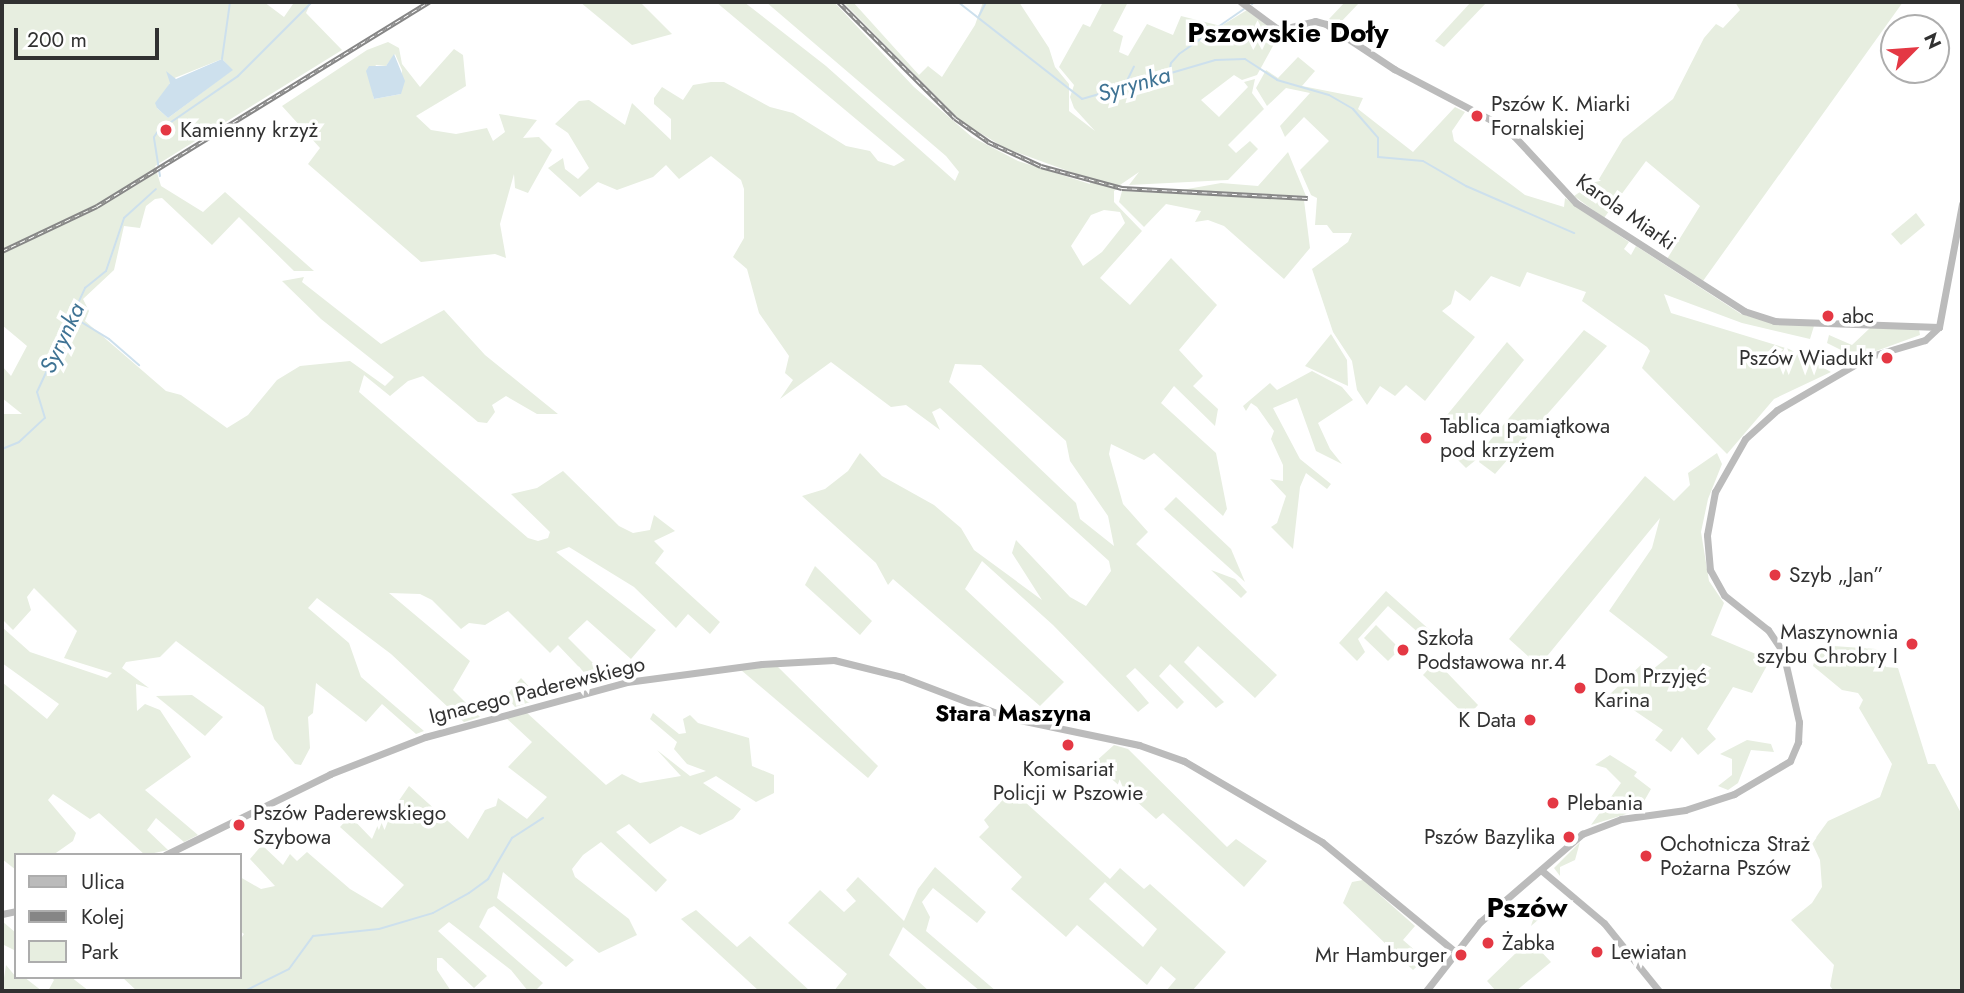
<!DOCTYPE html>
<html>
<head>
<meta charset="utf-8">
<style>
	body { margin:0 }
	#map { position:relative; width:1964px; height:993px; overflow:hidden; background:#fff; font-family:Jost,sans-serif }
	div>[style] { position:absolute }
	.green>* { inset:0; background:#e7eee0 }
	.water>* { inset:0; background:#cde0ed }
	.stream>* { height:2px; margin:-1px; padding:0 1px; transform-origin:1px; border-radius:1px; background:#cde0ed }
	.secondary>* { height:7px; margin:-3.5px; padding:0 3.5px; transform-origin:3.5px; border-radius:3.5px; background:#bbb }
	.rail>* { height:4.5px; margin-top:-2.25px; transform-origin:0; background:repeating-linear-gradient(90deg,#fff 0 5px,#868686 0 10px); box-sizing:border-box; border-block:2px solid #868686 }
	.dots>* { width:19px; height:19px; translate:-50% -50%; box-sizing:border-box; border:4px solid #fff; border-radius:50% }
	span { translate:-50% -50%; white-space:nowrap; text-align:center; line-height:1.15; -webkit-text-stroke:7px #fff; paint-order:stroke }
	.poi-label { font-size:21px; color:#313131 }
	.left { translate:0 -50%; text-align:left }
	.right { translate:-100% -50%; text-align:right }
	.street-label { font-size:21px; color:#313131 }
	.water-label { font-size:23px; color:#3f7394; font-style:italic }
	.neighbourhood-label { font-size:23px; color:#000; font-weight:700 }
	.district-label { font-size:28px; color:#000; font-weight:700 }
	.frame { position:absolute; inset:0; border:4px solid #313131; pointer-events:none }
	.legend { position:absolute; left:14px; top:853px; width:228px; height:126px; box-sizing:border-box; background:#fff; border:2px solid #adadad; margin:0; padding:9px 12px; list-style:none; font-size:21px; color:#313131 }
	.legend li { display:flex; align-items:center; gap:14px; height:35px }
	.legend b { width:35px; border:2px solid #adadad }
	.north { position:absolute; left:1880px; top:14px; width:70px; height:70px; box-sizing:border-box; background:#fff; border:2px solid #adadad; border-radius:50%; rotate:65deg; font-size:19px; font-weight:700; line-height:28px; text-align:center; color:#313131 }
	.north::after { content:''; display:block; margin:auto; width:24px; height:32px; background:#e43844; clip-path:polygon(50% 0,100% 100%,50% 72%,0 100%) }
	.scale { position:absolute; left:14px; top:28px; width:145px; height:32px; box-sizing:border-box; border:4px solid #313131; border-top:0; padding-left:9px; font-size:21px; line-height:24px; white-space:nowrap; color:#313131; -webkit-text-stroke:5px #fff; paint-order:stroke }
</style>
</head>
<body>
<div id="map">
	<div class="green">
		<div style="clip-path:polygon(evenodd,2px 2px,264px 2px,284px 17px,293px 4px,311px 2px,306px 13px,342px 50px,155px 166px,161px 186px,203px 212px,225px 192px,314px 271px,294px 271px,239px 217px,212px 245px,162px 198px,155px 199px,146px 206px,140px 228px,124px 226px,114px 270px,83px 299px,89px 311px,85px 321px,166px 391px,181px 395px,227px 428px,248px 415px,277px 380px,300px 366px,350px 361px,385px 386px,394px 377px,321px 319px,282px 281px,304px 277px,302px 282px,381px 344px,444px 310px,485px 355px,558px 414px,537px 414px,506px 396px,492px 405px,495px 412px,487px 423px,478px 422px,423px 376px,408px 381px,390px 396px,364px 375px,359px 392px,528px 538px,538px 541px,548px 538px,550px 532px,511px 494px,537px 488px,563px 471px,619px 526px,633px 533px,650px 530px,654px 515px,675px 531px,654px 541px,664px 551px,655px 563px,720px 622px,710px 634px,688px 614px,676px 628px,634px 587px,569px 547px,556px 552px,656px 630px,631px 659px,587px 620px,568px 638px,612px 682px,596px 685px,558px 645px,550px 653px,508px 611px,485px 625px,469px 623px,461px 629px,432px 600px,420px 594px,389px 593px,470px 661px,453px 690px,480px 717px,464px 722px,391px 654px,317px 598px,308px 608px,349px 643px,361px 677px,424px 731px,416px 734px,382px 704px,366px 722px,316px 683px,313px 713px,308px 717px,310px 748px,301px 765px,295px 764px,274px 739px,264px 707px,176px 641px,160px 657px,126px 662px,122px 668px,149px 688px,136px 684px,137px 711px,145px 704px,160px 710px,191px 757px,145px 790px,198px 835px,184px 842px,156px 818px,147px 830px,168px 850px,145px 855px,99px 813px,90px 819px,53px 794px,48px 800px,76px 833px,73px 841px,53px 855px,16px 855px,16px 870px,2px 859px,2px 682px,47px 719px,59px 704px,2px 663px,2px 627px,30px 652px,107px 678px,112px 673px,64px 658px,77px 631px,34px 588px,27px 597px,31px 610px,13px 630px,2px 619px,2px 414px,22px 414px,2px 398px,2px 366px,11px 376px,27px 346px,2px 325px,2px 2px,222px 59px,232px 70px,168px 118px,157px 108px,172px 79px,222px 59px)"></div>
		<div style="clip-path:polygon(580px 2px,640px 2px,672px 34px,632px 45px)"></div>
		<div style="clip-path:polygon(evenodd,716px 2px,744px 2px,826px 66px,955px 181px,959px 172px,946px 156px,766px 2px,834px 2px,914px 87px,972px 137px,1018px 161px,1090px 184px,1090px 179px,1005px 148px,962px 122px,843px 2px,853px 2px,919px 75px,928px 66px,942px 77px,975px 25px,983px 2px,1019px 2px,1049px 48px,1055px 67px,1069px 84px,1069px 111px,1095px 131px,1074px 108px,1070px 97px,1074px 85px,1059px 67px,1083px 24px,1090px 27px,1103px 2px,1128px 2px,1113px 31px,1123px 36px,1119px 52px,1128px 56px,1147px 24px,1173px 35px,1181px 16px,1221px 26px,1247px 10px,1279px 35px,1257px 75px,1242px 80px,1234px 75px,1201px 100px,1219px 117px,1248px 87px,1244px 82px,1255px 79px,1252px 93px,1264px 109px,1228px 145px,1236px 153px,1250px 141px,1258px 149px,1228px 180px,1129px 185px,1139px 172px,1120px 185px,1114px 191px,1114px 202px,1142px 231px,1100px 278px,1130px 305px,1171px 258px,1217px 305px,1179px 350px,1203px 376px,1193px 386px,1218px 409px,1215px 426px,1174px 386px,1161px 403px,1216px 453px,1227px 509px,1223px 516px,1154px 453px,1144px 460px,1111px 444px,1109px 454px,1123px 504px,1148px 532px,1136px 544px,1277px 675px,1255px 698px,1198px 646px,1184px 662px,1224px 702px,1216px 708px,1170px 664px,1159px 676px,1184px 702px,1177px 709px,1135px 668px,1126px 676px,1149px 703px,1138px 712px,1053px 625px,982px 561px,965px 589px,1064px 682px,1040px 706px,893px 579px,888px 585px,876px 563px,802px 496px,825px 489px,848px 471px,860px 453px,882px 476px,934px 505px,961px 528px,974px 550px,1042px 600px,1012px 553px,1016px 540px,1070px 597px,1086px 606px,1111px 571px,1109px 561px,940px 408px,932px 412px,940px 430px,906px 405px,891px 407px,831px 362px,780px 399px,793px 380px,785px 373px,789px 356px,759px 313px,747px 269px,733px 257px,744px 238px,744px 189px,741px 180px,711px 156px,679px 179px,666px 165px,653px 177px,617px 190px,598px 182px,580px 197px,548px 168px,563px 158px,565px 169px,578px 179px,589px 168px,568px 133px,555px 124px,579px 101px,589px 100px,625px 125px,632px 103px,671px 140px,671px 119px,654px 104px,654px 98px,662px 87px,683px 100px,693px 85px,711px 82px,724px 82px,770px 107px,793px 113px,846px 146px,870px 151px,878px 161px,894px 166px,905px 160px,716px 2px,1104px 210px,1120px 212px,1125px 223px,1102px 252px,1083px 266px,1071px 246px,1091px 215px,1104px 210px,716px 2px,955px 364px,981px 365px,1066px 441px,1070px 461px,1108px 516px,1114px 546px,1080px 519px,1076px 503px,949px 382px,955px 364px)"></div>
		<div style="clip-path:polygon(1345px 2px,1360px 2px,1338px 25px,1329px 19px)"></div>
		<div style="clip-path:polygon(1471px 2px,1487px 2px,1444px 47px,1435px 41px)"></div>
		<div style="clip-path:polygon(1735px 2px,1903px 2px,1703px 281px,1667px 259px,1700px 206px,1646px 161px,1604px 218px,1574px 196px,1599px 179px,1623px 139px,1673px 99px,1704px 38px,1716px 24px,1723px 28px,1740px 10px)"></div>
		<div style="clip-path:polygon(evenodd,388px 42px,399px 48px,402px 64px,420px 87px,454px 49px,463px 55px,466px 86px,416px 116px,431px 130px,456px 134px,487px 128px,493px 141px,505px 132px,499px 114px,537px 120px,523px 138px,539px 137px,552px 150px,528px 193px,515px 188px,514px 174px,500px 224px,506px 258px,495px 254px,421px 262px,308px 164px,320px 148px,282px 106px,367px 50px,388px 42px,395px 54px,402px 70px,401px 94px,374px 99px,369px 77px,376px 65px,386px 66px,395px 54px)"></div>
		<div style="clip-path:polygon(1298px 57px,1315px 71px,1302px 86px,1363px 98px,1358px 109px,1413px 152px,1455px 107px,1465px 112px,1452px 131px,1454px 141px,1525px 195px,1564px 207px,1565px 198px,1629px 242px,1624px 249px,1631px 255px,1636px 246px,1741px 314px,1772px 322px,1814px 326px,1810px 339px,1742px 323px,1664px 294px,1671px 313px,1789px 349px,1831px 372px,1774px 399px,1727px 454px,1642px 368px,1650px 351px,1647px 347px,1582px 301px,1586px 292px,1527px 272px,1520px 287px,1491px 276px,1470px 301px,1455px 290px,1451px 304px,1442px 311px,1475px 337px,1425px 401px,1406px 385px,1395px 396px,1380px 386px,1367px 405px,1357px 390px,1352px 361px,1333px 332px,1312px 269px,1348px 242px,1352px 233px,1333px 233px,1327px 225px,1315px 225px,1317px 198px,1311px 195px,1300px 170px,1329px 141px,1304px 117px,1285px 137px,1280px 126px,1310px 93px,1286px 88px,1267px 106px,1256px 88px,1266px 70px,1278px 78px)"></div>
		<div style="clip-path:polygon(1288px 152px,1306px 196px,1182px 190px,1221px 183px,1258px 186px)"></div>
		<div style="clip-path:polygon(1122px 191px,1304px 200px,1310px 248px,1284px 279px,1224px 226px,1208px 220px,1195px 222px,1201px 211px,1166px 204px,1144px 227px,1119px 202px)"></div>
		<div style="clip-path:polygon(1916px 213px,1925px 225px,1901px 245px,1891px 234px)"></div>
		<div style="clip-path:polygon(1894px 326px,1919px 329px,1920px 335px,1857px 358px,1827px 343px,1829px 335px,1852px 345px,1870px 328px)"></div>
		<div style="clip-path:polygon(1584px 330px,1607px 346px,1495px 474px,1479px 462px,1487px 444px)"></div>
		<div style="clip-path:polygon(1331px 334px,1347px 360px,1348px 386px,1305px 366px)"></div>
		<div style="clip-path:polygon(1507px 342px,1524px 360px,1467px 431px,1447px 415px)"></div>
		<div style="clip-path:polygon(1312px 371px,1342px 387px,1353px 400px,1318px 423px,1330px 449px,1342px 464px,1316px 451px,1297px 398px,1273px 408px,1300px 459px,1331px 484px,1327px 489px,1306px 473px,1300px 487px,1293px 549px,1271px 527px,1277px 523px,1286px 496px,1270px 479px,1283px 481px,1283px 465px,1271px 439px,1274px 431px,1257px 407px,1251px 403px,1246px 411px,1243px 406px,1270px 383px,1277px 390px)"></div>
		<div style="clip-path:polygon(1475px 443px,1477px 459px,1466px 468px,1456px 458px)"></div>
		<div style="clip-path:polygon(1717px 453px,1722px 464px,1708px 499px,1701px 532px,1709px 581px,1724px 603px,1711px 635px,1770px 660px,1752px 693px,1733px 687px,1707px 729px,1716px 739px,1698px 755px,1682px 737px,1671px 752px,1655px 740px,1663px 730px,1610px 694px,1642px 664px,1652px 670px,1668px 657px,1609px 611px,1652px 548px,1660px 518px,1539px 666px,1509px 639px,1645px 476px,1674px 501px,1690px 485px,1688px 473px)"></div>
		<div style="clip-path:polygon(1176px 497px,1231px 549px,1245px 582px,1164px 509px)"></div>
		<div style="clip-path:polygon(815px 566px,872px 621px,860px 635px,805px 585px)"></div>
		<div style="clip-path:polygon(1211px 570px,1235px 579px,1247px 592px,1241px 598px)"></div>
		<div style="clip-path:polygon(1386px 591px,1432px 632px,1429px 635px,1437px 649px,1388px 606px,1358px 639px,1365px 652px,1357px 661px,1339px 643px)"></div>
		<div style="clip-path:polygon(1376px 625px,1400px 649px,1388px 661px,1364px 638px)"></div>
		<div style="clip-path:polygon(1819px 645px,1876px 649px,1886px 667px,1898px 668px,1928px 764px,1935px 764px,1962px 815px,1962px 991px,1834px 991px,1830px 986px,1834px 965px,1791px 920px,1812px 903px,1822px 887px,1820px 860px,1812px 843px,1828px 821px,1880px 797px,1892px 764px,1859px 708px,1863px 700px,1858px 693px,1842px 690px,1813px 666px)"></div>
		<div style="clip-path:polygon(1436px 661px,1478px 705px,1467px 717px,1423px 675px)"></div>
		<div style="clip-path:polygon(777px 666px,878px 766px,868px 778px,741px 670px)"></div>
		<div style="clip-path:polygon(521px 678px,537px 695px,554px 694px,515px 707px,506px 696px)"></div>
		<div style="clip-path:polygon(192px 695px,223px 717px,205px 736px,156px 696px)"></div>
		<div style="clip-path:polygon(526px 712px,606px 785px,622px 774px,640px 783px,681px 776px,657px 750px,690px 776px,706px 771px,687px 764px,674px 749px,677px 742px,650px 719px,653px 713px,679px 734px,686px 733px,683px 719px,690px 715px,698px 723px,749px 738px,752px 766px,774px 775px,774px 793px,756px 802px,716px 776px,703px 783px,741px 809px,733px 819px,700px 835px,681px 826px,650px 844px,629px 824px,616px 832px,667px 880px,656px 892px,601px 842px,583px 855px,572px 869px,575px 877px,629px 919px,637px 935px,599px 953px,503px 872px,497px 898px,574px 960px,566px 967px,494px 906px,488px 909px,479px 927px,543px 983px,535px 991px,528px 991px,511px 970px,449px 922px,438px 931px,487px 976px,474px 988px,442px 958px,437px 958px,437px 970px,451px 991px,137px 991px,122px 977px,240px 977px,240px 940px,244px 934px,240px 931px,240px 877px,261px 889px,275px 886px,250px 859px,262px 845px,283px 865px,290px 854px,297px 861px,307px 852px,350px 889px,382px 908px,404px 885px,340px 827px,350px 816px,372px 839px,385px 808px,391px 812px,409px 786px,468px 839px,485px 810px,496px 806px,498px 798px,527px 819px,547px 797px,508px 767px,532px 742px,505px 717px)"></div>
		<div style="clip-path:polygon(1747px 740px,1771px 744px,1774px 752px,1751px 750px,1738px 783px,1728px 790px,1718px 786px,1732px 775px,1732px 759px,1720px 754px)"></div>
		<div style="clip-path:polygon(1114px 745px,1128px 749px,1227px 847px,1236px 839px,1267px 861px,1244px 887px,1163px 813px,1156px 819px,1094px 763px)"></div>
		<div style="clip-path:polygon(1610px 755px,1637px 772px,1634px 776px,1651px 789px,1639px 810px,1591px 825px,1621px 783px,1606px 768px,1595px 765px)"></div>
		<div style="clip-path:polygon(evenodd,1012px 790px,1110px 879px,1120px 868px,1144px 889px,1150px 884px,1226px 952px,1192px 991px,1166px 991px,1176px 979px,1161px 966px,1147px 985px,1077px 925px,1066px 937px,1011px 889px,1022px 877px,979px 837px,989px 827px,984px 820px,1012px 790px,1105px 882px,1157px 929px,1143px 947px,1089px 899px,1105px 882px)"></div>
		<div style="clip-path:polygon(1580px 842px,1575px 860px,1560px 867px,1560px 876px,1554px 868px)"></div>
		<div style="clip-path:polygon(935px 867px,986px 912px,977px 923px,933px 888px,922px 902px,930px 917px,926px 931px,996px 991px,980px 991px,903px 927px,889px 955px,929px 991px,834px 991px,847px 974px,788px 923px,820px 890px,844px 912px,856px 901px,846px 890px,858px 877px,904px 921px,918px 889px)"></div>
		<div style="clip-path:polygon(1363px 880px,1415px 926px,1403px 940px,1425px 959px,1413px 970px,1343px 903px,1352px 882px)"></div>
		<div style="clip-path:polygon(1554px 904px,1554px 906px,1531px 926px,1537px 907px)"></div>
		<div style="clip-path:polygon(696px 910px,737px 947px,750px 936px,810px 991px,759px 991px,681px 919px)"></div>
		<div style="clip-path:polygon(2px 921px,16px 933px,16px 951px,2px 944px)"></div>
		<div style="clip-path:polygon(1516px 939px,1521px 947px,1530px 940px,1551px 962px,1516px 991px,1496px 991px,1487px 981px,1518px 951px)"></div>
		<div style="clip-path:polygon(6px 965px,16px 977px,24px 977px,42px 991px,2px 991px)"></div>
		<div style="clip-path:polygon(51px 977px,71px 977px,89px 991px,48px 991px,54px 980px)"></div>
	</div>
	<div class="water">
		<div style="clip-path:polygon(394px 54px,405px 81px,401px 94px,374px 99px,366px 71px,369px 66px,386px 66px)"></div>
		<div style="clip-path:polygon(222px 59px,233px 70px,168px 118px,157px 108px,155px 103px,170px 83px,166px 71px,176px 79px)"></div>
	</div>
	<div class="stream">
		<div style="left:958px;top:2px;width:157px;rotate:38deg"></div>
		<div style="left:1082px;top:99px;width:139px;rotate:-16.3deg"></div>
		<div style="left:1215px;top:60px;width:30px;rotate:-2deg"></div>
		<div style="left:1245px;top:59px;width:38px;rotate:33deg"></div>
		<div style="left:1277px;top:80px;width:54px;rotate:16.1deg"></div>
		<div style="left:1329px;top:95px;width:28px;rotate:30deg"></div>
		<div style="left:1353px;top:109px;width:38px;rotate:49deg"></div>
		<div style="left:1378px;top:138px;width:19px;rotate:90deg"></div>
		<div style="left:1378px;top:157px;width:45px;rotate:5.1deg"></div>
		<div style="left:1423px;top:161px;width:50px;rotate:30.2deg"></div>
		<div style="left:1466px;top:186px;width:118px;rotate:23.5deg"></div>
		<div style="left:1252px;top:4px;width:3px;rotate:-45deg"></div>
		<div style="left:979px;top:16px;width:16px;rotate:-63deg"></div>
		<div style="left:222px;top:59px;width:58px;rotate:-82deg"></div>
		<div style="left:1169px;top:75px;width:12px;rotate:-81deg"></div>
		<div style="left:1171px;top:63px;width:12px;rotate:-48deg"></div>
		<div style="left:1179px;top:54px;width:79px;rotate:-34.7deg"></div>
		<div style="left:1123px;top:89px;width:25px;rotate:-64deg"></div>
		<div style="left:160px;top:176px;width:39px;rotate:-99deg"></div>
		<div style="left:154px;top:137px;width:7px;rotate:-56deg"></div>
		<div style="left:158px;top:131px;width:97px;rotate:-34.5deg"></div>
		<div style="left:238px;top:76px;width:105px;rotate:-45deg"></div>
		<div style="left:73px;top:317px;width:42px;rotate:31.4deg"></div>
		<div style="left:109px;top:339px;width:40px;rotate:41deg"></div>
		<div style="left:2px;top:449px;width:18px;rotate:-22deg"></div>
		<div style="left:19px;top:442px;width:35px;rotate:-43deg"></div>
		<div style="left:45px;top:418px;width:27px;rotate:-107deg"></div>
		<div style="left:37px;top:392px;width:115px;rotate:-65.2deg"></div>
		<div style="left:85px;top:288px;width:27px;rotate:-39deg"></div>
		<div style="left:106px;top:271px;width:56px;rotate:-71.2deg"></div>
		<div style="left:124px;top:218px;width:43px;rotate:-42.2deg"></div>
		<div style="left:245px;top:991px;width:49px;rotate:-26.6deg"></div>
		<div style="left:289px;top:969px;width:41px;rotate:-54deg"></div>
		<div style="left:313px;top:936px;width:66px;rotate:-6.1deg"></div>
		<div style="left:379px;top:929px;width:56px;rotate:-16.5deg"></div>
		<div style="left:433px;top:913px;width:41px;rotate:-29.1deg"></div>
		<div style="left:469px;top:893px;width:24px;rotate:-36deg"></div>
		<div style="left:488px;top:879px;width:48px;rotate:-59.7deg"></div>
		<div style="left:512px;top:838px;width:37px;rotate:-33deg"></div>
	</div>
	<div class="secondary">
		<div style="left:1241px;top:2px;width:47px;rotate:36.4deg"></div>
		<div style="left:1279px;top:30px;width:37px;rotate:-14deg"></div>
		<div style="left:1315px;top:21px;width:11px;rotate:15deg"></div>
		<div style="left:1326px;top:24px;width:82px;rotate:33.5deg"></div>
		<div style="left:1394px;top:69px;width:110px;rotate:27.7deg"></div>
		<div style="left:1491px;top:120px;width:28px;rotate:35deg"></div>
		<div style="left:1514px;top:136px;width:91px;rotate:47.2deg"></div>
		<div style="left:1576px;top:203px;width:200px;rotate:32.7deg"></div>
		<div style="left:1744px;top:311px;width:32px;rotate:18deg"></div>
		<div style="left:1774px;top:321px;width:165px;rotate:2.1deg"></div>
		<div style="left:165px;top:855px;width:184px;rotate:-26.1deg"></div>
		<div style="left:330px;top:774px;width:102px;rotate:-21.3deg"></div>
		<div style="left:425px;top:737px;width:209px;rotate:-15.2deg"></div>
		<div style="left:627px;top:682px;width:136px;rotate:-7.6deg"></div>
		<div style="left:762px;top:664px;width:72px;rotate:-3.2deg"></div>
		<div style="left:834px;top:660px;width:70px;rotate:14deg"></div>
		<div style="left:902px;top:677px;width:116px;rotate:20.8deg"></div>
		<div style="left:1010px;top:718px;width:132px;rotate:11.8deg"></div>
		<div style="left:1139px;top:745px;width:48px;rotate:19.6deg"></div>
		<div style="left:1184px;top:761px;width:160px;rotate:30.4deg"></div>
		<div style="left:1322px;top:842px;width:171px;rotate:39.5deg"></div>
		<div style="left:1541px;top:870px;width:82px;rotate:40.1deg"></div>
		<div style="left:1604px;top:923px;width:87px;rotate:51deg"></div>
		<div style="left:2px;top:914px;width:14px;rotate:-12deg"></div>
		<div style="left:1426px;top:991px;width:88px;rotate:-52deg"></div>
		<div style="left:1480px;top:922px;width:135px;rotate:-40.8deg"></div>
		<div style="left:1582px;top:834px;width:42px;rotate:-21deg"></div>
		<div style="left:1621px;top:819px;width:65px;rotate:-8deg"></div>
		<div style="left:1685px;top:810px;width:52px;rotate:-18.1deg"></div>
		<div style="left:1734px;top:794px;width:65px;rotate:-30.5deg"></div>
		<div style="left:1790px;top:761px;width:21px;rotate:-67deg"></div>
		<div style="left:1798px;top:742px;width:20px;rotate:-87deg"></div>
		<div style="left:1799px;top:722px;width:72px;rotate:-102.9deg"></div>
		<div style="left:1783px;top:652px;width:27px;rotate:-124deg"></div>
		<div style="left:1768px;top:630px;width:56px;rotate:-141.5deg"></div>
		<div style="left:1724px;top:595px;width:29px;rotate:-119deg"></div>
		<div style="left:1710px;top:570px;width:35px;rotate:-95deg"></div>
		<div style="left:1707px;top:535px;width:44px;rotate:-79.5deg"></div>
		<div style="left:1715px;top:492px;width:61px;rotate:-60.5deg"></div>
		<div style="left:1745px;top:439px;width:43px;rotate:-42.2deg"></div>
		<div style="left:1777px;top:410px;width:105px;rotate:-30.2deg"></div>
		<div style="left:1868px;top:357px;width:59px;rotate:-16.6deg"></div>
		<div style="left:1925px;top:340px;width:19px;rotate:-43deg"></div>
		<div style="left:1939px;top:327px;width:125px;rotate:-79.4deg"></div>
	</div>
	<div class="rail">
		<div style="left:839px;top:2px;width:164px;rotate:45deg"></div>
		<div style="left:955px;top:118px;width:42px;rotate:35.2deg"></div>
		<div style="left:989px;top:142px;width:57px;rotate:24.8deg"></div>
		<div style="left:1041px;top:166px;width:84px;rotate:15.2deg"></div>
		<div style="left:1122px;top:188px;width:186px;rotate:3.1deg"></div>
		<div style="left:2px;top:251px;width:105px;rotate:-25.3deg"></div>
		<div style="left:97px;top:206px;width:390px;rotate:-31.6deg"></div>
	</div>
	<div class="dots">
		<div style="left:1477px;top:116px;background:#e43844"></div>
		<div style="left:166px;top:130px;background:#e43844"></div>
		<div style="left:1828px;top:316px;background:#e43844"></div>
		<div style="left:1887px;top:358px;background:#e43844"></div>
		<div style="left:1426px;top:438px;background:#e43844"></div>
		<div style="left:1775px;top:575px;background:#e43844"></div>
		<div style="left:1912px;top:644px;background:#e43844"></div>
		<div style="left:1403px;top:650px;background:#e43844"></div>
		<div style="left:1580px;top:688px;background:#e43844"></div>
		<div style="left:1530px;top:720px;background:#e43844"></div>
		<div style="left:1068px;top:745px;background:#e43844"></div>
		<div style="left:1553px;top:803px;background:#e43844"></div>
		<div style="left:239px;top:825px;background:#e43844"></div>
		<div style="left:1569px;top:837px;background:#e43844"></div>
		<div style="left:1646px;top:856px;background:#e43844"></div>
		<div style="left:1488px;top:943px;background:#e43844"></div>
		<div style="left:1597px;top:952px;background:#e43844"></div>
		<div style="left:1461px;top:955px;background:#e43844"></div>
	</div>
	<div class="poi-label">
		<span class="left" style="left:1491px;top:116px">Pszów K. Miarki<br>Fornalskiej</span>
		<span class="left" style="left:180px;top:130px">Kamienny krzyż</span>
		<span class="left" style="left:1842px;top:316px">abc</span>
		<span class="right" style="left:1873px;top:358px">Pszów Wiadukt</span>
		<span class="left" style="left:1440px;top:438px">Tablica pamiątkowa<br>pod krzyżem</span>
		<span class="left" style="left:1789px;top:575px">Szyb „Jan”</span>
		<span class="right" style="left:1898px;top:644px">Maszynownia<br>szybu Chrobry I</span>
		<span class="left" style="left:1417px;top:650px">Szkoła<br>Podstawowa nr.4</span>
		<span class="left" style="left:1594px;top:688px">Dom Przyjęć<br>Karina</span>
		<span class="right" style="left:1516px;top:720px">K Data</span>
		<span style="left:1068px;top:781px">Komisariat<br>Policji w Pszowie</span>
		<span class="left" style="left:1567px;top:803px">Plebania</span>
		<span class="left" style="left:253px;top:825px">Pszów Paderewskiego<br>Szybowa</span>
		<span class="right" style="left:1555px;top:837px">Pszów Bazylika</span>
		<span class="left" style="left:1660px;top:856px">Ochotnicza Straż<br>Pożarna Pszów</span>
		<span class="left" style="left:1502px;top:943px">Żabka</span>
		<span class="left" style="left:1611px;top:952px">Lewiatan</span>
		<span class="right" style="left:1447px;top:955px">Mr Hamburger</span>
	</div>
	<div class="street-label">
		<span style="left:1626px;top:212px;rotate:35deg">Karola Miarki</span>
		<span style="left:537px;top:690px;rotate:-14deg">Ignacego Paderewskiego</span>
	</div>
	<div class="water-label">
		<span style="left:1134px;top:84px;rotate:-16deg">Syrynka</span>
		<span style="left:62px;top:338px;rotate:-65deg">Syrynka</span>
	</div>
	<div class="neighbourhood-label">
		<span style="left:1013px;top:713px">Stara Maszyna</span>
	</div>
	<div class="district-label">
		<span style="left:1288px;top:33px">Pszowskie Doły</span>
		<span style="left:1527px;top:908px">Pszów</span>
	</div>
	<div class="frame"></div>
	<ul class="legend">
	<li><b style="height:9px;background:#bbb"></b>Ulica</li>
	<li><b style="height:9px;background:#868686"></b>Kolej</li>
	<li><b style="height:19px;background:#e7eee0"></b>Park</li>
	</ul>
	<div class="north">N</div>
	<div class="scale">200 m</div>
</div>
</body>
</html>
